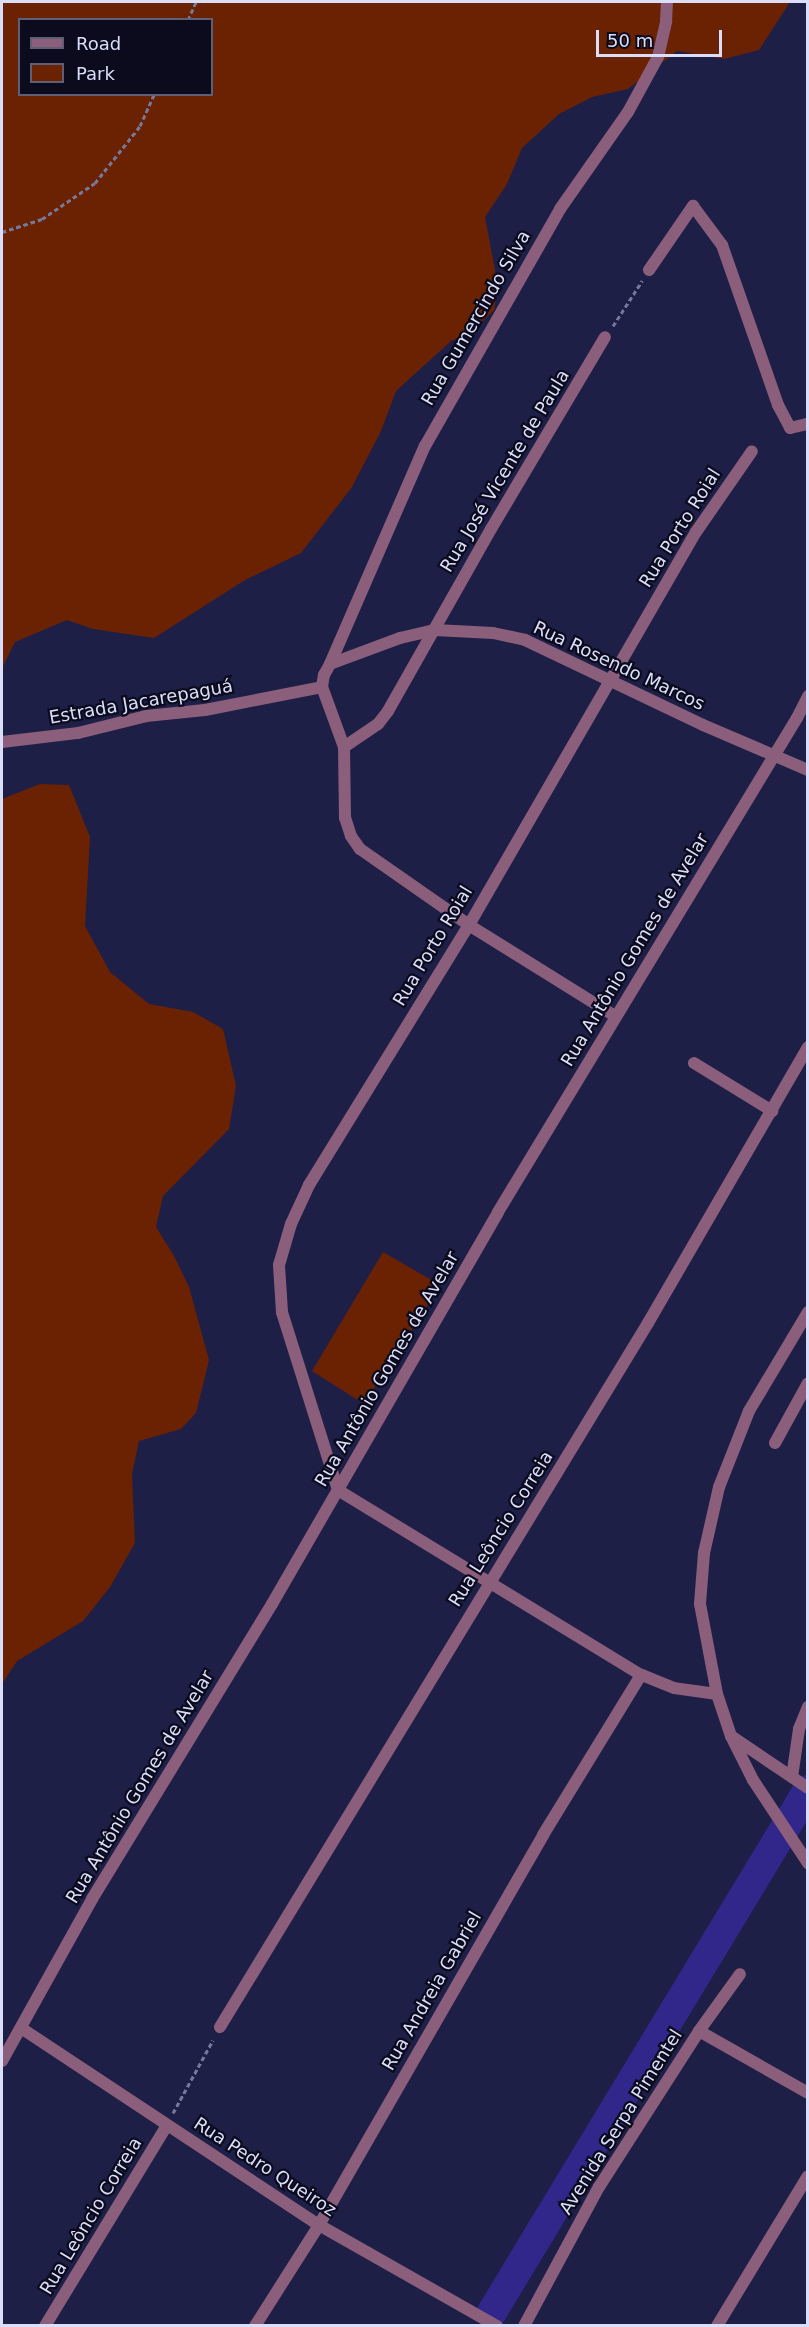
<!DOCTYPE html>
<meta charset="utf-8">
<style>
body{margin:0}
#map{position:relative;width:809px;height:2327px;overflow:hidden;background:#1e1f47;font-family:"DejaVu Sans",sans-serif}
div>[style]{position:absolute}
.green>*{inset:0;background:#6b2203}
.river>*{height:30px;margin:-15px;padding:0 15px;transform-origin:15px;border-radius:15px;background:#312689}
.path>*{height:3px;margin-top:-1.5px;transform-origin:0;background:repeating-linear-gradient(90deg,#77799b 0 4.5px,transparent 0 7.5px)}
.minor>*{height:12px;margin:-6px;padding:0 6px;transform-origin:6px;border-radius:6px;background:#8b5f7c}
.tertiary>*{height:12px;margin:-6px;padding:0 6px;transform-origin:6px;border-radius:6px;background:#8b5f7c}
span{translate:-50% -50%;white-space:nowrap;text-align:center;line-height:1.15;-webkit-text-stroke:4.5px #0b0b1d;paint-order:stroke}
.street-label{font-size:18px;color:#dbdef9}
.frame{position:absolute;inset:0;border:3px solid #dbdef9;pointer-events:none}
.legend{position:absolute;left:18px;top:18px;width:195px;height:78px;box-sizing:border-box;background:#0b0b1d;border:2px solid #5e5f75;margin:0;padding:8px 10px;list-style:none;font-size:18px;color:#dbdef9}
.legend li{display:flex;align-items:center;gap:12px;height:30px}
.legend b{width:30px;border:2px solid #5e5f75}
.scale{position:absolute;left:596px;top:30px;width:126px;height:27px;box-sizing:border-box;border:3px solid #dbdef9;border-top:0;padding-left:8px;font-size:18px;line-height:21px;white-space:nowrap;color:#dbdef9;-webkit-text-stroke:4px #0b0b1d;paint-order:stroke}
</style>
<div id="map">
<div class="green">
<div style="clip-path:polygon(evenodd,2px 2px,790px 2px,759px 50px,724px 59px,677px 51px,628px 89px,592px 97px,559px 114px,522px 148px,507px 184px,485px 217px,498px 286px,494px 310px,472px 332px,451px 341px,396px 391px,381px 431px,352px 487px,301px 553px,245px 580px,154px 638px,93px 629px,67px 620px,15px 642px,2px 668px,2px 2px,20px 20px,212px 20px,212px 94px,20px 94px,20px 20px)"></div>
<div style="clip-path:polygon(40px 784px,69px 785px,90px 837px,85px 926px,110px 972px,149px 1004px,193px 1012px,223px 1029px,236px 1086px,229px 1129px,163px 1196px,156px 1227px,174px 1256px,189px 1287px,209px 1360px,196px 1413px,181px 1429px,139px 1441px,132px 1474px,135px 1543px,110px 1587px,83px 1621px,17px 1661px,2px 1684px,2px 799px)"></div>
<div style="clip-path:polygon(383px 1252px,440px 1285px,364px 1404px,312px 1371px)"></div>
</div>
<div class="river">
<div style="left:492px;top:2312px;width:610px;rotate:-58.81deg"></div>
</div>
<div class="path">
<div style="left:188px;top:20px;width:20px;rotate:-66deg"></div>
<div style="left:2px;top:232px;width:42px;rotate:-18deg"></div>
<div style="left:42px;top:219px;width:64px;rotate:-34.2deg"></div>
<div style="left:95px;top:183px;width:73px;rotate:-51.7deg"></div>
<div style="left:140px;top:126px;width:35px;rotate:-66deg"></div>
<div style="left:613px;top:326px;width:54px;rotate:-57.2deg"></div>
<div style="left:173px;top:2113px;width:83px;rotate:-61.3deg"></div>
</div>
<div class="minor">
<div style="left:649px;top:270px;width:78px;rotate:-55.5deg"></div>
<div style="left:693px;top:206px;width:49px;rotate:53.4deg"></div>
<div style="left:722px;top:245px;width:170px;rotate:70.7deg"></div>
<div style="left:778px;top:405px;width:26px;rotate:62deg"></div>
<div style="left:790px;top:428px;width:18px;rotate:-13deg"></div>
<div style="left:330px;top:664px;width:238px;rotate:-66.5deg"></div>
<div style="left:425px;top:446px;width:273px;rotate:-60.3deg"></div>
<div style="left:560px;top:209px;width:118px;rotate:-55deg"></div>
<div style="left:628px;top:112px;width:63px;rotate:-61.4deg"></div>
<div style="left:658px;top:57px;width:37px;rotate:-77deg"></div>
<div style="left:666px;top:21px;width:19px;rotate:-87deg"></div>
<div style="left:2px;top:742px;width:77px;rotate:-6.8deg"></div>
<div style="left:78px;top:733px;width:70px;rotate:-14deg"></div>
<div style="left:146px;top:716px;width:59px;rotate:-5.8deg"></div>
<div style="left:205px;top:710px;width:119px;rotate:-11.1deg"></div>
<div style="left:344px;top:747px;width:41px;rotate:-34.1deg"></div>
<div style="left:378px;top:724px;width:16px;rotate:-52deg"></div>
<div style="left:388px;top:711px;width:209px;rotate:-60.5deg"></div>
<div style="left:491px;top:529px;width:223px;rotate:-59.3deg"></div>
<div style="left:615px;top:1016px;width:172px;rotate:-148.1deg"></div>
<div style="left:469px;top:925px;width:133px;rotate:-145.1deg"></div>
<div style="left:360px;top:849px;width:16px;rotate:-125deg"></div>
<div style="left:351px;top:836px;width:19px;rotate:-108deg"></div>
<div style="left:345px;top:818px;width:71px;rotate:-90.8deg"></div>
<div style="left:344px;top:747px;width:64px;rotate:-110.1deg"></div>
<div style="left:322px;top:687px;width:12px;rotate:-81deg"></div>
<div style="left:324px;top:675px;width:13px;rotate:-61deg"></div>
<div style="left:330px;top:664px;width:75px;rotate:-20.4deg"></div>
<div style="left:400px;top:638px;width:36px;rotate:-13deg"></div>
<div style="left:435px;top:630px;width:58px;rotate:3deg"></div>
<div style="left:493px;top:633px;width:33px;rotate:12deg"></div>
<div style="left:525px;top:640px;width:197px;rotate:25.5deg"></div>
<div style="left:703px;top:725px;width:114px;rotate:23.2deg"></div>
<div style="left:694px;top:1063px;width:92px;rotate:31.6deg"></div>
<div style="left:775px;top:1443px;width:68px;rotate:-61.2deg"></div>
<div style="left:717px;top:1694px;width:43px;rotate:-172.1deg"></div>
<div style="left:674px;top:1688px;width:35px;rotate:-158deg"></div>
<div style="left:641px;top:1675px;width:355px;rotate:-148.6deg"></div>
<div style="left:338px;top:1490px;width:187px;rotate:-107.5deg"></div>
<div style="left:282px;top:1312px;width:47px;rotate:-93.7deg"></div>
<div style="left:279px;top:1265px;width:43px;rotate:-73.7deg"></div>
<div style="left:291px;top:1224px;width:43px;rotate:-65.2deg"></div>
<div style="left:309px;top:1185px;width:305px;rotate:-58.4deg"></div>
<div style="left:469px;top:925px;width:454px;rotate:-60deg"></div>
<div style="left:696px;top:532px;width:98px;rotate:-55.3deg"></div>
<div style="left:731px;top:1736px;width:93px;rotate:34deg"></div>
<div style="left:792px;top:1777px;width:49px;rotate:-81.7deg"></div>
<div style="left:799px;top:1729px;width:24px;rotate:-68deg"></div>
<div style="left:220px;top:2027px;width:824px;rotate:-58.7deg"></div>
<div style="left:648px;top:1323px;width:319px;rotate:-59.9deg"></div>
<div style="left:21px;top:2028px;width:357px;rotate:33.5deg"></div>
<div style="left:319px;top:2225px;width:205px;rotate:29.6deg"></div>
<div style="left:699px;top:2031px;width:125px;rotate:29.6deg"></div>
<div style="left:2px;top:2061px;width:185px;rotate:-60.9deg"></div>
<div style="left:92px;top:1899px;width:346px;rotate:-58.6deg"></div>
<div style="left:272px;top:1604px;width:452px;rotate:-60deg"></div>
<div style="left:498px;top:1212px;width:577px;rotate:-58.82deg"></div>
<div style="left:797px;top:718px;width:25px;rotate:-63deg"></div>
<div style="left:45px;top:2326px;width:235px;rotate:-58.7deg"></div>
<div style="left:255px;top:2326px;width:120px;rotate:-57.6deg"></div>
<div style="left:319px;top:2225px;width:450px;rotate:-60.1deg"></div>
<div style="left:543px;top:1835px;width:188px;rotate:-58.5deg"></div>
<div style="left:524px;top:2326px;width:158px;rotate:-61.7deg"></div>
<div style="left:599px;top:2187px;width:185px;rotate:-57.3deg"></div>
<div style="left:699px;top:2031px;width:70px;rotate:-54.3deg"></div>
<div style="left:717px;top:2326px;width:175px;rotate:-58.8deg"></div>
</div>
<div class="tertiary">
<div style="left:808px;top:1312px;width:115px;rotate:120.8deg"></div>
<div style="left:749px;top:1411px;width:82px;rotate:111.5deg"></div>
<div style="left:719px;top:1487px;width:68px;rotate:102.8deg"></div>
<div style="left:704px;top:1553px;width:51px;rotate:94.5deg"></div>
<div style="left:700px;top:1604px;width:92px;rotate:79.3deg"></div>
<div style="left:717px;top:1694px;width:44px;rotate:71.6deg"></div>
<div style="left:731px;top:1736px;width:49px;rotate:63.4deg"></div>
<div style="left:753px;top:1780px;width:100px;rotate:56.5deg"></div>
</div>
<div class="street-label">
<span style="left:476px;top:318px;rotate:-60deg">Rua Gumercindo Silva</span>
<span style="left:505px;top:471px;rotate:-59deg">Rua José Vicente de Paula</span>
<span style="left:680px;top:528px;rotate:-58deg">Rua Porto Roial</span>
<span style="left:619px;top:666px;rotate:25deg">Rua Rosendo Marcos</span>
<span style="left:141px;top:702px;rotate:-10deg">Estrada Jacarepaguá</span>
<span style="left:433px;top:946px;rotate:-59deg">Rua Porto Roial</span>
<span style="left:635px;top:950px;rotate:-59deg">Rua Antônio Gomes de Avelar</span>
<span style="left:387px;top:1369px;rotate:-60deg">Rua Antônio Gomes de Avelar</span>
<span style="left:501px;top:1529px;rotate:-58deg">Rua Leôncio Correia</span>
<span style="left:140px;top:1787px;rotate:-59deg">Rua Antônio Gomes de Avelar</span>
<span style="left:432px;top:1991px;rotate:-60deg">Rua Andreia Gabriel</span>
<span style="left:621px;top:2122px;rotate:-58deg">Avenida Serpa Pimentel</span>
<span style="left:265px;top:2167px;rotate:33deg">Rua Pedro Queiroz</span>
<span style="left:91px;top:2216px;rotate:-59deg">Rua Leôncio Correia</span>
</div>
<div class="frame"></div>
<ul class="legend">
<li><b style="height:8px;background:#8b5f7c"></b>Road</li>
<li><b style="height:16px;background:#6b2203"></b>Park</li>
</ul>
<div class="scale">50 m</div>
</div>
